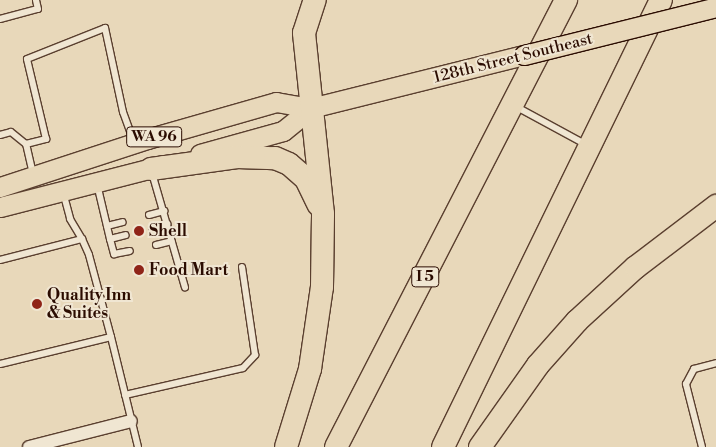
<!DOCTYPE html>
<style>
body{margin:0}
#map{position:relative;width:716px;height:447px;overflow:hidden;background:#e8d8ba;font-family:"Libre Bodoni",serif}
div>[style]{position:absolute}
.roads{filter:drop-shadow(1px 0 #5a3f2f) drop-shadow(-1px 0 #5a3f2f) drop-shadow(0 1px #5a3f2f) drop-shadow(0 -1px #5a3f2f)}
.lane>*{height:6px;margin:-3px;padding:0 3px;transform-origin:3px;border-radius:3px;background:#f0e6d2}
.street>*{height:12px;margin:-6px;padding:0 6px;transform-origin:6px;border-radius:6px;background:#f0e6d2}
.primary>*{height:19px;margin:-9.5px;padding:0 9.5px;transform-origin:9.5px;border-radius:9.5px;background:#e8d8ba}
.highway>*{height:22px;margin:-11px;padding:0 11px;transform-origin:11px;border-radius:11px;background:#e8d8ba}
.bridges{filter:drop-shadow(1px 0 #2b0c01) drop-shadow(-1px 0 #2b0c01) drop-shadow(0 1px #2b0c01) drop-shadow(0 -1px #2b0c01)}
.primary-bridge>*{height:19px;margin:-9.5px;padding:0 9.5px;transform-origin:9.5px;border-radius:9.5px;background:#e8d8ba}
.dots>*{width:14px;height:14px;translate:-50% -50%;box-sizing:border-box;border:2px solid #f0e6d2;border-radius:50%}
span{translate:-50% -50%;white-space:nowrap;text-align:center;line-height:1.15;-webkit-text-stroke:4px #f0e6d2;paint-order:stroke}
.shield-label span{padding:1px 4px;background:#f0e6d2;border:1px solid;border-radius:4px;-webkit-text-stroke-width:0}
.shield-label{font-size:15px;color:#2b0c01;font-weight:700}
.street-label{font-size:16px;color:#2b0c01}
.poi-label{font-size:16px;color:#2b0c01;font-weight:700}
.left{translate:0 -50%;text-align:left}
</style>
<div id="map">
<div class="roads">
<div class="lane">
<div style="left:0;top:19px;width:39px;rotate:-15deg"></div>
<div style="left:38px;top:9px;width:9px;rotate:-103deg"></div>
<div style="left:515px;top:106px;width:80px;rotate:28.5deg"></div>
<div style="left:0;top:135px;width:11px;rotate:-15deg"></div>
<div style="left:11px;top:132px;width:19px;rotate:39deg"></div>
<div style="left:152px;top:173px;width:119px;rotate:73.9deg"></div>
<div style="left:33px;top:174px;width:31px;rotate:-103deg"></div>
<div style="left:26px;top:144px;width:21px;rotate:-14deg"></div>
<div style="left:46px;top:139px;width:82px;rotate:-103.4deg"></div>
<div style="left:27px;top:59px;width:84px;rotate:-21.7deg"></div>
<div style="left:105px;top:28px;width:86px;rotate:77.9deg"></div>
<div style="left:123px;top:112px;width:32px;rotate:70deg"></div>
<div style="left:97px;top:184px;width:57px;rotate:76.7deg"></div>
<div style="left:110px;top:239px;width:16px;rotate:-14deg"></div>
<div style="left:63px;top:192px;width:28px;rotate:75deg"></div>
<div style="left:70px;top:219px;width:23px;rotate:59deg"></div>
<div style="left:149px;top:215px;width:16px;rotate:-15deg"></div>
<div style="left:107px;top:226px;width:16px;rotate:-14deg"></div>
<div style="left:152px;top:228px;width:16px;rotate:-15deg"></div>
<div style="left:110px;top:239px;width:16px;rotate:75deg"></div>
<div style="left:114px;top:254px;width:16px;rotate:-11deg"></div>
<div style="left:156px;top:245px;width:16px;rotate:-14deg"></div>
<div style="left:0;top:260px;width:85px;rotate:-14.4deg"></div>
<div style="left:82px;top:239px;width:17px;rotate:66deg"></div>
<div style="left:89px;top:255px;width:85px;rotate:75deg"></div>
<div style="left:111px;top:337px;width:114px;rotate:166.3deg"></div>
<div style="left:111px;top:337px;width:113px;rotate:76.2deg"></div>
<div style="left:125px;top:395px;width:121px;rotate:-12.9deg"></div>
<div style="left:243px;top:368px;width:18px;rotate:-47deg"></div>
<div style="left:255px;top:355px;width:89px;rotate:-98.4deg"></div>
<div style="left:702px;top:447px;width:65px;rotate:-104.3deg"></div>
<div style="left:686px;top:384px;width:17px;rotate:-62deg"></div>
<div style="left:694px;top:369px;width:23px;rotate:-15deg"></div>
</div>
<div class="street">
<div style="left:29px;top:447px;width:105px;rotate:-14.3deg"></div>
</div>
<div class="primary">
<div style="left:200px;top:154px;width:86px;rotate:-15.5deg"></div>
<div style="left:283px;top:131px;width:36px;rotate:-39deg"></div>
<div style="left:0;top:187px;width:155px;rotate:-18.1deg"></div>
<div style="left:147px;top:139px;width:134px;rotate:-16deg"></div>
<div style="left:276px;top:102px;width:36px;rotate:10deg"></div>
<div style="left:311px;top:108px;width:219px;rotate:-14deg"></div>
<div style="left:0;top:207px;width:169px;rotate:-14.4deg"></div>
</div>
<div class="highway">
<div style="left:151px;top:169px;width:87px;rotate:-7.9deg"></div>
<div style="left:237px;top:157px;width:38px;rotate:2deg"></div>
<div style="left:275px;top:158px;width:15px;rotate:23deg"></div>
<div style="left:289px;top:164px;width:23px;rotate:41deg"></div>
<div style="left:306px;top:179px;width:28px;rotate:64deg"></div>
<div style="left:286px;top:447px;width:82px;rotate:-72.9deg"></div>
<div style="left:310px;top:369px;width:83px;rotate:-81.7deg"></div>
<div style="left:322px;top:287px;width:73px;rotate:-89.2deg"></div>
<div style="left:323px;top:214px;width:182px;rotate:-96deg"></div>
<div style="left:304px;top:33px;width:35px;rotate:-72deg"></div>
<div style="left:336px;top:447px;width:503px;rotate:-62.77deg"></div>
<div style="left:443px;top:447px;width:497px;rotate:-64deg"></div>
<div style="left:480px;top:447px;width:100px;rotate:-54.7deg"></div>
<div style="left:538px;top:365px;width:59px;rotate:-48.4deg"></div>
<div style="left:577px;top:321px;width:80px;rotate:-42.5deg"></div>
<div style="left:636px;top:267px;width:101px;rotate:-37.3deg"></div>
</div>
</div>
<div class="bridges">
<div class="primary-bridge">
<div style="left:524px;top:55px;width:198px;rotate:-14deg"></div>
</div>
</div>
<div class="dots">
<div style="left:139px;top:231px;background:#8f2418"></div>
<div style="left:139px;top:270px;background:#8f2418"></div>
<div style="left:37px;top:304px;background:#8f2418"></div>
</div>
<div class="shield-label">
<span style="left:154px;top:137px">WA 96</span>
<span style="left:425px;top:277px">I 5</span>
</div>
<div class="street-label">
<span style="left:513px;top:58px;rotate:-14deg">128th Street Southeast</span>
</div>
<div class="poi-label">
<span class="left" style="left:149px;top:231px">Shell</span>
<span class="left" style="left:149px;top:270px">Food Mart</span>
<span class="left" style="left:47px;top:304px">Quality Inn<br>&amp; Suites</span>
</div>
</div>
